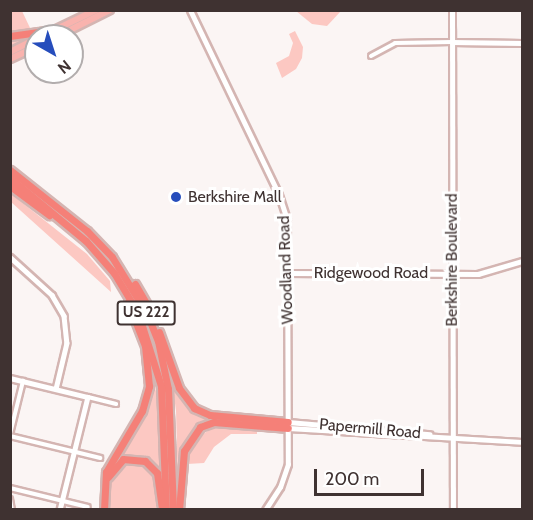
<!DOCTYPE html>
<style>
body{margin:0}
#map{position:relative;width:533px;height:520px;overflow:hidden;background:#fbf5f4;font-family:Cabin,sans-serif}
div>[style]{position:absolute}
.green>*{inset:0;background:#fcc8c2}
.roads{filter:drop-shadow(2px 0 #d4b5b2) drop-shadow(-2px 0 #d4b5b2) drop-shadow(0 2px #d4b5b2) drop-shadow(0 -2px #d4b5b2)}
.minor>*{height:4px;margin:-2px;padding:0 2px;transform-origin:2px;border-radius:2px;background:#fff}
.tertiary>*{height:4.5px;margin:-2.25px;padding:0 2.25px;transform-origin:2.25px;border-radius:2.25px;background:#fff}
.secondary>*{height:5px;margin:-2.5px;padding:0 2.5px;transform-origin:2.5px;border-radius:2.5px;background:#fff}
.primary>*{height:6px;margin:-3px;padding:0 3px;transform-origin:3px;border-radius:3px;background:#f9b3ae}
.motorway>*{height:7px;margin:-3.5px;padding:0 3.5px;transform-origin:3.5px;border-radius:3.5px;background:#f58078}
.dots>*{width:16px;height:16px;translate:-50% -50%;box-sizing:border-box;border:3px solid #fff;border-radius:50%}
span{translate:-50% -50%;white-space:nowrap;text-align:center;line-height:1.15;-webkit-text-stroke:6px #fff;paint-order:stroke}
.shield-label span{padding:2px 4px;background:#fff;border:2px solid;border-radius:4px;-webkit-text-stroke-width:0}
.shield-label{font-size:15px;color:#3f3231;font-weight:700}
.poi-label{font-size:16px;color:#3f3231}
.left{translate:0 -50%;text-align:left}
.street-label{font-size:16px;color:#3f3231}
.frame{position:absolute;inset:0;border:12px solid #3f3231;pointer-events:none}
.north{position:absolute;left:24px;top:24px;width:60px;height:60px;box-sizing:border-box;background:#fff;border:2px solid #b2adad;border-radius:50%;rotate:141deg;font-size:16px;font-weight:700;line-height:24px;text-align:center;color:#3f3231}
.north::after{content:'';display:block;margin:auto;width:21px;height:27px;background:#264dbc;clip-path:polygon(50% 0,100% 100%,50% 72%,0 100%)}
.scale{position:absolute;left:314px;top:469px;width:110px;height:27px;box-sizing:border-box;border:3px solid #3f3231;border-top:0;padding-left:8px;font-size:18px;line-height:21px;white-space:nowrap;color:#3f3231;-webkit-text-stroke:4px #fff;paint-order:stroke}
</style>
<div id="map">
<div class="green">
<div style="clip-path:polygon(10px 11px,22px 11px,31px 30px,29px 38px,11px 47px)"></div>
<div style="clip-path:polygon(296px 11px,341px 11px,327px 26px,312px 24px)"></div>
<div style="clip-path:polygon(295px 31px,303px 47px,302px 58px,296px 69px,282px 78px,276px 63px,289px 56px,293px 43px,289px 34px)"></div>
<div style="clip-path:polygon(10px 193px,87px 254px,110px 281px,111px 292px,11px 202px)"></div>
<div style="clip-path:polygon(170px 365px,187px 405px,212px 419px,197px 426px,183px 444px,178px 490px,176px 411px)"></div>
<div style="clip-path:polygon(154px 382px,158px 401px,160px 475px,148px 459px,136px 455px,122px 458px,119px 452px)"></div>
<div style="clip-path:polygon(227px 427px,257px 430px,257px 434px,231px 434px,214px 447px,204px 463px,187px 464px,189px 452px,198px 437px,211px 429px)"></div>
<div style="clip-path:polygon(125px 462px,142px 463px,151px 470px,156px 483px,156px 509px,110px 510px,111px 476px)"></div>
</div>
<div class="roads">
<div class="minor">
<div style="left:371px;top:56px;width:27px;rotate:-28deg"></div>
<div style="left:395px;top:43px;width:57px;rotate:-1deg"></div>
<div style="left:88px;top:397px;width:29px;rotate:14deg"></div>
<div style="left:10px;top:434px;width:55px;rotate:-76.2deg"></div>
<div style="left:10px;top:436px;width:93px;rotate:13.7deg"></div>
<div style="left:10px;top:488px;width:80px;rotate:13.7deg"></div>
<div style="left:10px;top:499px;width:11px;rotate:80deg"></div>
</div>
<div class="tertiary">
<div style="left:452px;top:42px;width:70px;rotate:0.8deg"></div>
<div style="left:10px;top:257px;width:57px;rotate:42.1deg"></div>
<div style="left:52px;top:295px;width:24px;rotate:60deg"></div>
<div style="left:64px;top:316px;width:27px;rotate:84deg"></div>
<div style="left:67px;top:343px;width:47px;rotate:103.4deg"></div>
<div style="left:288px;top:273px;width:190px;rotate:0.3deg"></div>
<div style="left:478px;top:274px;width:46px;rotate:-16.5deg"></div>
<div style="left:10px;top:378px;width:80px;rotate:13.7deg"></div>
<div style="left:88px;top:397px;width:116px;rotate:103.9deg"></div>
</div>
<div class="secondary">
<div style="left:190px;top:10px;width:205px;rotate:64.3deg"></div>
<div style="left:279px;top:195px;width:26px;rotate:72deg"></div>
<div style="left:287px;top:220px;width:244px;rotate:89.8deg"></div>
<div style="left:288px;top:464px;width:24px;rotate:109deg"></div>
<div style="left:280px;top:487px;width:27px;rotate:123deg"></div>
<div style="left:452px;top:10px;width:500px;rotate:89.89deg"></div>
<div style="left:288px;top:422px;width:142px;rotate:4.9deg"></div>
<div style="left:288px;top:428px;width:234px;rotate:3.4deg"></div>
</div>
<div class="primary">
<div style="left:42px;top:36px;width:60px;rotate:-25.7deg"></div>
<div style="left:58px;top:36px;width:58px;rotate:-26.6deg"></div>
<div style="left:10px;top:52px;width:29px;rotate:-27deg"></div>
<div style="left:10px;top:59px;width:29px;rotate:-25deg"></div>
</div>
<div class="motorway">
<div style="left:10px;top:36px;width:43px;rotate:-7.9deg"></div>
<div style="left:10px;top:170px;width:98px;rotate:38.4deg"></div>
<div style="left:87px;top:231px;width:36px;rotate:46deg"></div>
<div style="left:112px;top:257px;width:67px;rotate:58.4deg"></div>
<div style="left:147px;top:314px;width:29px;rotate:68deg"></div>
<div style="left:158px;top:341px;width:49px;rotate:78.2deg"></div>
<div style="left:168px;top:389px;width:121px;rotate:87.6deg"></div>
<div style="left:10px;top:178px;width:99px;rotate:39.7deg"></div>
<div style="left:86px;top:241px;width:43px;rotate:48.8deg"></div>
<div style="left:114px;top:273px;width:47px;rotate:59deg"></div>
<div style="left:138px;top:313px;width:77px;rotate:72.5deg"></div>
<div style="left:161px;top:386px;width:124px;rotate:87.7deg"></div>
<div style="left:10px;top:186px;width:49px;rotate:36.6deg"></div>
<div style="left:135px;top:284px;width:28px;rotate:60deg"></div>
<div style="left:159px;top:332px;width:59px;rotate:70.3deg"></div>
<div style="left:179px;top:388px;width:25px;rotate:53deg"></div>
<div style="left:194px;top:408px;width:17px;rotate:24deg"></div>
<div style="left:210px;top:415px;width:78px;rotate:5.1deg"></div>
<div style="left:108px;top:477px;width:23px;rotate:-50deg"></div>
<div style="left:123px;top:459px;width:22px;rotate:5deg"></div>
<div style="left:145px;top:461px;width:17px;rotate:45deg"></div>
<div style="left:157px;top:473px;width:36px;rotate:82deg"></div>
<div style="left:104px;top:510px;width:38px;rotate:-87deg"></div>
<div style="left:106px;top:472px;width:71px;rotate:-59.5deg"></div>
<div style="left:142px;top:411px;width:26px;rotate:-74deg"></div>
<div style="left:149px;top:386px;width:40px;rotate:-95.7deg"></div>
<div style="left:145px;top:346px;width:47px;rotate:-111.1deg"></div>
<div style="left:179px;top:510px;width:59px;rotate:-85.2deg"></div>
<div style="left:184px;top:451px;width:29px;rotate:-56deg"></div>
<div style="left:200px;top:427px;width:15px;rotate:-20deg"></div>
<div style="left:214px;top:422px;width:74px;rotate:4.6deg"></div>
</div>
</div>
<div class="dots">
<div style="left:176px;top:197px;background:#264dbc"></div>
</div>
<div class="shield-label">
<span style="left:146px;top:313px">US 222</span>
</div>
<div class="poi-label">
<span class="left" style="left:188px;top:197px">Berkshire Mall</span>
</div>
<div class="street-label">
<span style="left:452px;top:260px;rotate:-90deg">Berkshire Boulevard</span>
<span style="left:286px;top:270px;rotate:-92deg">Woodland Road</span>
<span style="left:371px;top:273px">Ridgewood Road</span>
<span style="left:370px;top:429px;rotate:5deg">Papermill Road</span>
</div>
<div class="frame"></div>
<div class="north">N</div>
<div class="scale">200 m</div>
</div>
